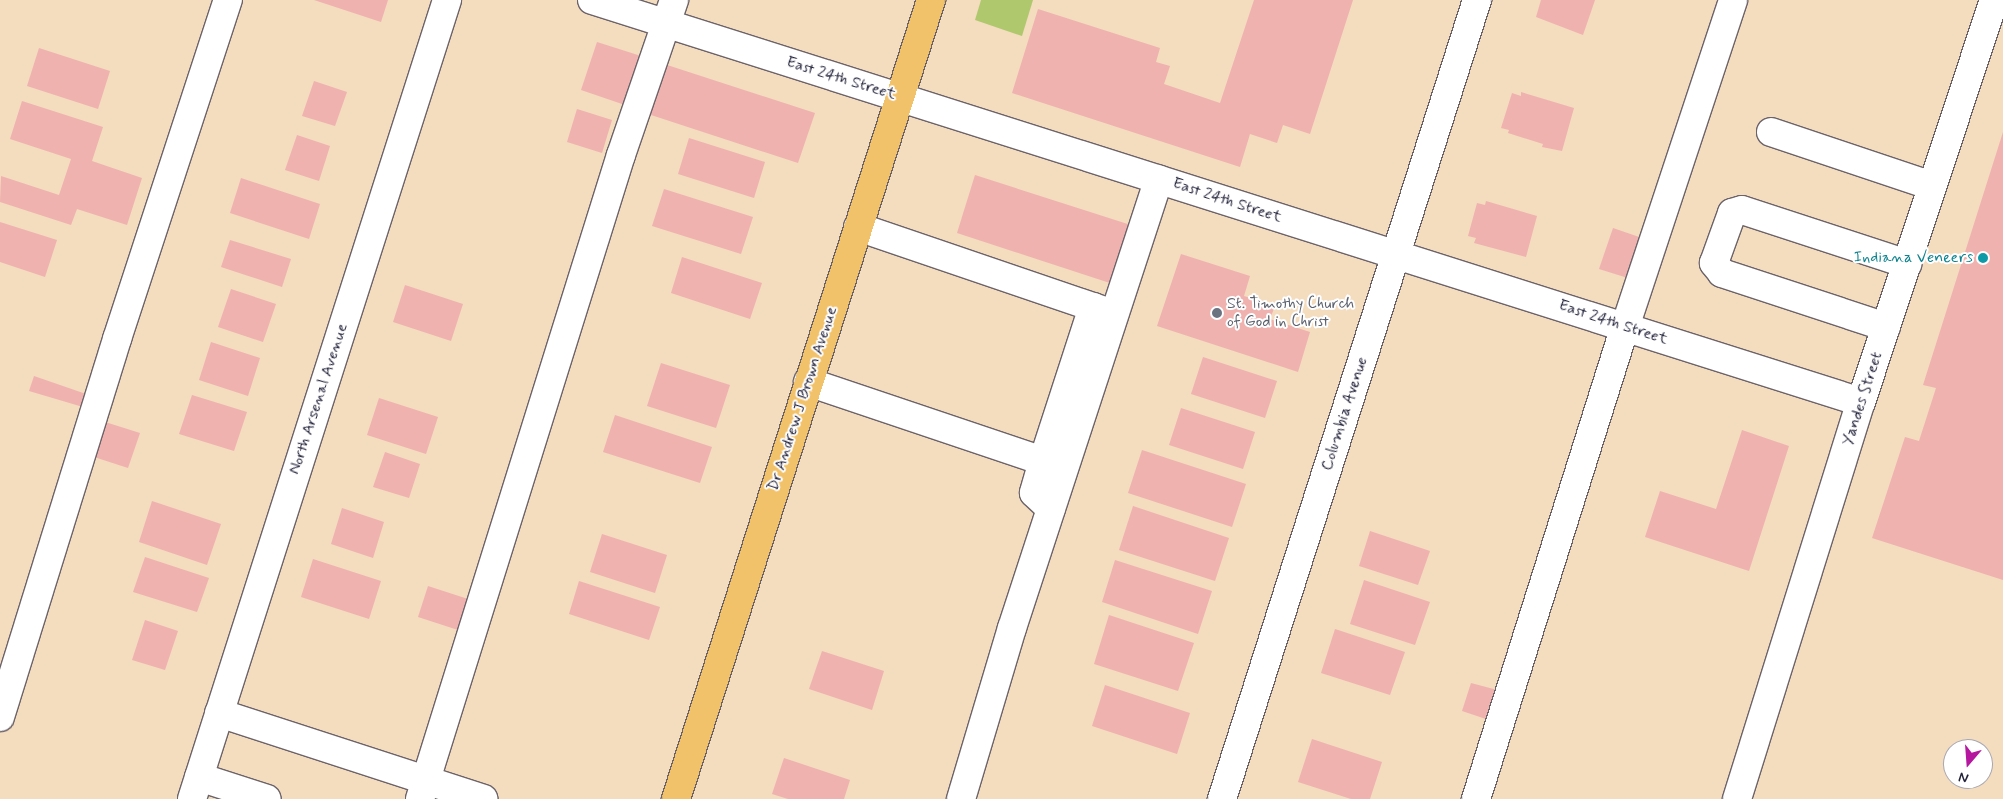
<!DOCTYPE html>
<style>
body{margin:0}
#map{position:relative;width:2003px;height:799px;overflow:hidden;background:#f4dcbf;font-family:Mynerve,sans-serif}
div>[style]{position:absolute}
.green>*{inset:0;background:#b0c86d}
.building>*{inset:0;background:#efb2af}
.roads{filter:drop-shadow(1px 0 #6c6369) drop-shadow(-1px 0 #6c6369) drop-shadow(0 1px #6c6369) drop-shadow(0 -1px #6c6369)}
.minor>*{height:28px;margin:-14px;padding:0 14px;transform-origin:14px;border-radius:14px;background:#fff}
.major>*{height:28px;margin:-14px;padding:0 14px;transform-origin:14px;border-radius:14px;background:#f2c26a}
.dots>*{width:14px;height:14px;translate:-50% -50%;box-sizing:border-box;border:2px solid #fff;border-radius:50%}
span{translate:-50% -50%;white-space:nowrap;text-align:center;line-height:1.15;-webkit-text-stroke:4px #fff;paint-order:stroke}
.street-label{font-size:16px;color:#22223b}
.culture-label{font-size:16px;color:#0d838f}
.right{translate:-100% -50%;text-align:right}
.worship-label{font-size:16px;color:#5b616d}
.left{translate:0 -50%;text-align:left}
.north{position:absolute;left:1943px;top:739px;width:50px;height:50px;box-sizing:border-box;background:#fff;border:1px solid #a7a7b1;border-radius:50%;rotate:198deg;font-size:14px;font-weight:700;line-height:20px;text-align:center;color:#22223b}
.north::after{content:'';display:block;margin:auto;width:18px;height:22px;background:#b5179e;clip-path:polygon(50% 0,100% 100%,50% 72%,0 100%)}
</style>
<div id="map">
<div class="green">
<div style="clip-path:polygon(981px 0,1033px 0,1022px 36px,975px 20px)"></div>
</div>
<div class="building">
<div style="clip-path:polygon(314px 0,388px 0,381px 22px)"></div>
<div style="clip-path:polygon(1254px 0,1353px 0,1310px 134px,1283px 125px,1277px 143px,1250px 134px,1240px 167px,1012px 93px,1038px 9px,1160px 48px,1156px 62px,1170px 66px,1164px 84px,1220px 103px)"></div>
<div style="clip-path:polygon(1541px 0,1595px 0,1583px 35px,1536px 17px)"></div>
<div style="clip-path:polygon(597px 42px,641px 56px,625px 105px,581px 90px)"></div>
<div style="clip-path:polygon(39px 48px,110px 71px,98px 109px,27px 86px)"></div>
<div style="clip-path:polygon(661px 63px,815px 113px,798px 163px,645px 113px)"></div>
<div style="clip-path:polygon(314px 81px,347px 92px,335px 126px,302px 116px)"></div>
<div style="clip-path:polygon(1521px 92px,1574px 108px,1562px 151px,1542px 147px,1543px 144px,1508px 133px,1509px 130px,1501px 128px,1512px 93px,1521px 96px)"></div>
<div style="clip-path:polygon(22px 101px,103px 127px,92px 161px,142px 178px,127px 225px,77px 209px,71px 225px,0 202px,1px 176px,59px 195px,71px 159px,10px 139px)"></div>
<div style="clip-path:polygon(577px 109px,612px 120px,602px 153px,567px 142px)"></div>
<div style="clip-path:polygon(2003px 132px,2003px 580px,1872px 538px,1905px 437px,1919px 441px,1936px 388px,1923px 385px)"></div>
<div style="clip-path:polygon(297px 135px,330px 146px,319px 181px,285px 170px)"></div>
<div style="clip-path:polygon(689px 138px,765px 162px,754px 198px,678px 174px)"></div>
<div style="clip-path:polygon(975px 175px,1137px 227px,1119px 286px,957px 233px)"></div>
<div style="clip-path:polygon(241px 178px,320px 204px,309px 239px,230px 213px)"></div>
<div style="clip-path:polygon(664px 189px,753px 217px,741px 254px,652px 226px)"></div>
<div style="clip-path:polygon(1486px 201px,1537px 216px,1526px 257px,1474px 243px,1476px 238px,1468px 236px,1477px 203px,1485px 205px)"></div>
<div style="clip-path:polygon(0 222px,57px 240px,45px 277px,0 262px)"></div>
<div style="clip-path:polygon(1613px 228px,1645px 239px,1631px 279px,1599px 269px)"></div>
<div style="clip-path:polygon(230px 240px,291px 259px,282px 287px,221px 267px)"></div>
<div style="clip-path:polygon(1181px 254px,1250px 276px,1244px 296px,1275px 306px,1270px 319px,1310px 332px,1298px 372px,1157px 326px)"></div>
<div style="clip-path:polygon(682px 257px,762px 283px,750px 319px,671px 293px)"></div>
<div style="clip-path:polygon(405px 285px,463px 304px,451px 341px,393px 322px)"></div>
<div style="clip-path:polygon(231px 289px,276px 304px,263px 342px,218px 327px)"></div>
<div style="clip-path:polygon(211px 342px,260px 358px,248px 396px,199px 380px)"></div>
<div style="clip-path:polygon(1203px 357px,1277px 381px,1265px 418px,1191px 394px)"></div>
<div style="clip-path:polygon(661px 363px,730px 385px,716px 428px,647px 406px)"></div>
<div style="clip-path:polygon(34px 376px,86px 394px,83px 407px,29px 391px)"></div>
<div style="clip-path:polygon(192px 395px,247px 412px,234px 451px,179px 434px)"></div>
<div style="clip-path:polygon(379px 398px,438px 417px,426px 454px,367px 435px)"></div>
<div style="clip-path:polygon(1181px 408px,1255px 432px,1243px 469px,1169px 445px)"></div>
<div style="clip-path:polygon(615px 415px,712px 447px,700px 483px,603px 452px)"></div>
<div style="clip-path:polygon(102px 421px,140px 433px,128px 468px,91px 456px)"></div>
<div style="clip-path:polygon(1742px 430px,1789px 446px,1749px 571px,1645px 537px,1660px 491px,1716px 509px)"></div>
<div style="clip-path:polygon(1142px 450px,1246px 484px,1232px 527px,1128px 493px)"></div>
<div style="clip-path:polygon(385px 452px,420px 464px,409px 498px,373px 487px)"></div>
<div style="clip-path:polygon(152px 501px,221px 524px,207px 565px,139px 542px)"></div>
<div style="clip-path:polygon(1133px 506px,1229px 538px,1215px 581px,1119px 550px)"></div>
<div style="clip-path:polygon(342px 508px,384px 522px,373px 558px,331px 544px)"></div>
<div style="clip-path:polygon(1370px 531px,1430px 551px,1418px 585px,1359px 566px)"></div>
<div style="clip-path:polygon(602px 534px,667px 555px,655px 593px,590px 572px)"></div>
<div style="clip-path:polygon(145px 557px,209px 578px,197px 612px,133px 592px)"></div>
<div style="clip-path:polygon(313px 559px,381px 581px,369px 619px,301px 597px)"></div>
<div style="clip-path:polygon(1115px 560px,1212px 591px,1198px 634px,1102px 602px)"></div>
<div style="clip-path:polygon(1364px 580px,1430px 602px,1415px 645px,1350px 624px)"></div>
<div style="clip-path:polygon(579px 581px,660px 607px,649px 640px,569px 614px)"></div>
<div style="clip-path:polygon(428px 586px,468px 599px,458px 630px,418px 617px)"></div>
<div style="clip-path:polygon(1109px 615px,1194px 643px,1178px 691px,1094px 664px)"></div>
<div style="clip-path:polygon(145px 620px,178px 631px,165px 670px,132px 660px)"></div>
<div style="clip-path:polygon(1335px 629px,1405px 652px,1390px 695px,1321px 673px)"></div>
<div style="clip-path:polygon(822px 651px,884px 671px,872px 710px,809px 689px)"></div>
<div style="clip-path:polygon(1471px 683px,1501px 691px,1492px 721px,1462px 711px)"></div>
<div style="clip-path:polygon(1105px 685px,1190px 713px,1177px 754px,1092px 726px)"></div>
<div style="clip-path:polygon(1312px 739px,1382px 762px,1370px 799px,1351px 799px,1298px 782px)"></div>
<div style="clip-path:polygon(784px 758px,850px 780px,844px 799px,788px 799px,772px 794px)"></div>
</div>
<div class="roads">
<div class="minor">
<div style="left:592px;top:0;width:1331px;rotate:17.58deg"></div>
<div style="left:1771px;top:132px;width:170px;rotate:18.5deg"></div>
<div style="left:858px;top:227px;width:266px;rotate:18.8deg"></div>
<div style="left:1886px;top:327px;width:173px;rotate:-161.8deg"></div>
<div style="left:1722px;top:273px;width:13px;rotate:-129deg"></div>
<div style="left:1714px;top:263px;width:53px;rotate:-70.2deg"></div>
<div style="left:1732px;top:213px;width:10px;rotate:-17deg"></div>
<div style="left:1742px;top:210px;width:174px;rotate:18.1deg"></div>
<div style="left:808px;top:382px;width:248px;rotate:18.6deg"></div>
<div style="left:1043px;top:461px;width:162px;rotate:-72deg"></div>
<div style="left:1043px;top:461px;width:33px;rotate:106deg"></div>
<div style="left:1034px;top:493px;width:23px;rotate:43deg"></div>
<div style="left:219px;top:713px;width:278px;rotate:18deg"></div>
<div style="left:0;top:717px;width:396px;rotate:-72.8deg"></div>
<div style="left:117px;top:339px;width:357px;rotate:-71.9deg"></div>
<div style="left:199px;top:777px;width:71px;rotate:17.9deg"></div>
<div style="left:192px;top:799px;width:839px;rotate:-72.3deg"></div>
<div style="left:420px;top:799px;width:675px;rotate:-72.67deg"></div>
<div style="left:621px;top:155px;width:164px;rotate:-71.1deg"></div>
<div style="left:961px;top:799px;width:178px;rotate:-73.4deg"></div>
<div style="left:1012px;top:628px;width:472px;rotate:-71.9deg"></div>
<div style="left:1222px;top:799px;width:839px;rotate:-72.3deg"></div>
<div style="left:1476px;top:799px;width:495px;rotate:-72.5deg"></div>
<div style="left:1625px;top:327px;width:344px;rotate:-71.7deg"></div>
<div style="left:1737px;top:799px;width:416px;rotate:-72.7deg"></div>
<div style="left:1861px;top:402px;width:423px;rotate:-71.7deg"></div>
</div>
<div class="major">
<div style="left:676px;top:799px;width:839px;rotate:-72.3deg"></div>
</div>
</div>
<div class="dots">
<div style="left:1983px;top:258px;background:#0f9aa8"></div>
<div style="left:1217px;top:313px;background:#6b7280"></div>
</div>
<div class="street-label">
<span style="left:841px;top:79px;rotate:17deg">East 24th Street</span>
<span style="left:1227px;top:201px;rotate:18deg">East 24th Street</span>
<span style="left:1613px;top:323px;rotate:18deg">East 24th Street</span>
<span style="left:319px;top:399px;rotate:-72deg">North Arsenal Avenue</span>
<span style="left:803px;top:399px;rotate:-72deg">Dr Andrew J Brown Avenue</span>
<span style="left:1863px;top:399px;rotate:-72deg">Yandes Street</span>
<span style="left:1345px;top:414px;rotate:-72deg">Columbia Avenue</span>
</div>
<div class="culture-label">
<span class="right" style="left:1973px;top:258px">Indiana Veneers</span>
</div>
<div class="worship-label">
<span class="left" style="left:1227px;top:313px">St. Timothy Church<br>of God in Christ</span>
</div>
<div class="north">N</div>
</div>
